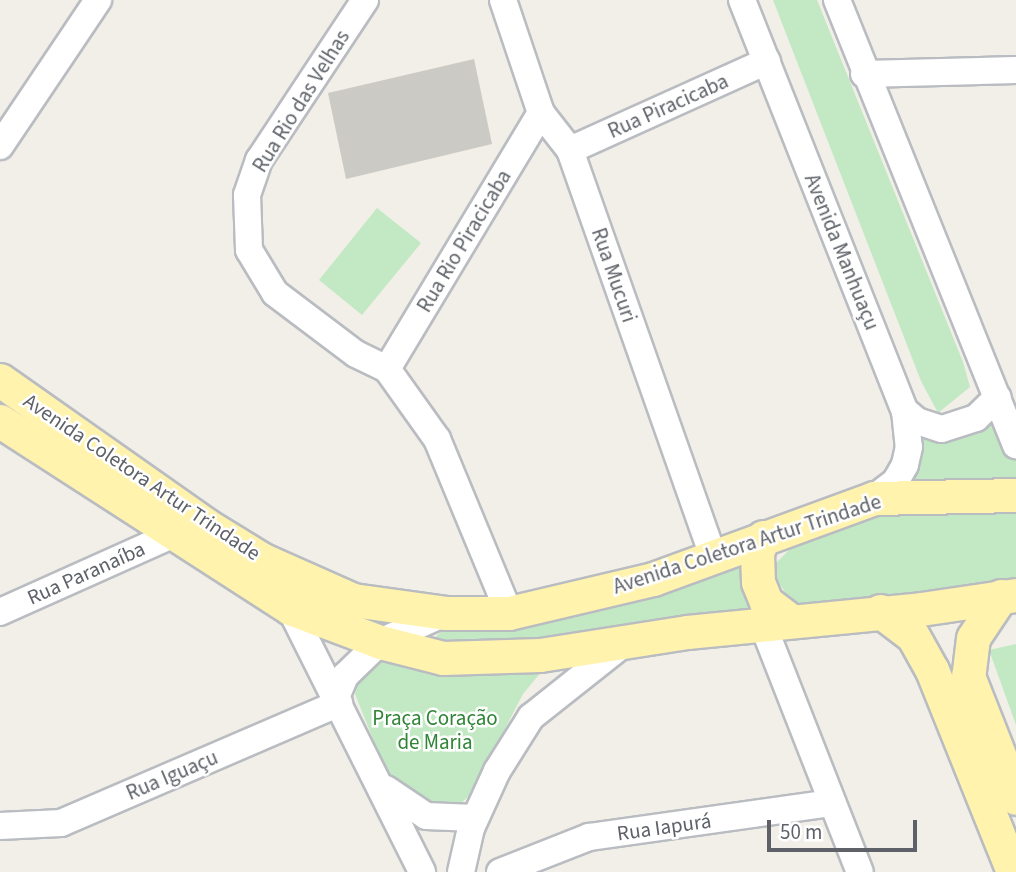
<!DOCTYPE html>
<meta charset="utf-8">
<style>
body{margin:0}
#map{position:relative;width:1016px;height:872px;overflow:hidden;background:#f1efe7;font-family:"Source Sans 3",sans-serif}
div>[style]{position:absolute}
.green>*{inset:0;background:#c2e9c3}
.building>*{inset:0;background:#cccac4}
.roads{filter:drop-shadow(2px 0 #b9bcc1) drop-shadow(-2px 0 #b9bcc1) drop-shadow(0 2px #b9bcc1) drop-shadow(0 -2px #b9bcc1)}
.minor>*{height:26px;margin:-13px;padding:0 13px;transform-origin:13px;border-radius:13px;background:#fff}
.major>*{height:33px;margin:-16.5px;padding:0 16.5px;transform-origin:16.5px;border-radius:16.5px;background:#fff3ae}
span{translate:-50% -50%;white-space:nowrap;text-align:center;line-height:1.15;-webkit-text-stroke:5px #fff;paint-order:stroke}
.street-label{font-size:21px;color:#5e6268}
.park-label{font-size:21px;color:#308436}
.scale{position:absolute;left:767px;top:820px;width:150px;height:32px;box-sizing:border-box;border:4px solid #5e6268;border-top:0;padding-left:9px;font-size:21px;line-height:24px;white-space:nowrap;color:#5e6268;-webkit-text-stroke:5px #fff;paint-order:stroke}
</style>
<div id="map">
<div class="green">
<div style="clip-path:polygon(773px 0,817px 0,963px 362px,970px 387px,938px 413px,921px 381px)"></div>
<div style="clip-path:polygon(377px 208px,421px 243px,362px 315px,319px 280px)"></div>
<div style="clip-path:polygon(991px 415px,1016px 453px,1016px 485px,900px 492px,922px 432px)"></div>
<div style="clip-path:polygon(1016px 506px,1016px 581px,796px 609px,770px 569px,806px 533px,866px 512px)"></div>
<div style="clip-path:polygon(745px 556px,763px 614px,573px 637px,427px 645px,445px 628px)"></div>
<div style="clip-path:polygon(1016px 644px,1016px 725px,989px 650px)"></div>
<div style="clip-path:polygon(387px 658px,546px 666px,523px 694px,471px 794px,459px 805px,436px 809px,394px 784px,387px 774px,355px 694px,359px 678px)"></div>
</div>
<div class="building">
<div style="clip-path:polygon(474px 59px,492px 144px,346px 179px,328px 93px)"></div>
</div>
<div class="roads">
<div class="minor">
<div style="left:365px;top:0;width:192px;rotate:123.5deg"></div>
<div style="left:259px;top:160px;width:37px;rotate:109deg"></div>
<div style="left:247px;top:195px;width:55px;rotate:87.9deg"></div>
<div style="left:249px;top:250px;width:50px;rotate:58.8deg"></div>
<div style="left:275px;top:293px;width:101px;rotate:37deg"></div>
<div style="left:356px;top:354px;width:34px;rotate:26deg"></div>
<div style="left:387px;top:369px;width:86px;rotate:54.5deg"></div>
<div style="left:437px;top:439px;width:188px;rotate:67.5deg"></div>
<div style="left:503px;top:0;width:119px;rotate:71.4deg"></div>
<div style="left:541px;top:113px;width:47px;rotate:51.9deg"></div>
<div style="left:570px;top:150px;width:431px;rotate:70.6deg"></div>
<div style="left:742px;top:0;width:442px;rotate:68.4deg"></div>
<div style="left:905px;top:411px;width:36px;rotate:84deg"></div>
<div style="left:909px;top:447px;width:18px;rotate:103deg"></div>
<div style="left:905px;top:465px;width:20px;rotate:120deg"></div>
<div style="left:895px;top:482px;width:26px;rotate:143deg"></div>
<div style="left:837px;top:0;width:480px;rotate:68.1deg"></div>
<div style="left:864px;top:74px;width:152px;rotate:-1.5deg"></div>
<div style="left:0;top:146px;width:176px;rotate:-56.1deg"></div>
<div style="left:570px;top:150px;width:216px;rotate:-24.3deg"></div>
<div style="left:387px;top:369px;width:299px;rotate:-59deg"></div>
<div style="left:905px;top:411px;width:16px;rotate:40deg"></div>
<div style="left:917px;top:421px;width:26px;rotate:18deg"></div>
<div style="left:942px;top:429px;width:36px;rotate:-18deg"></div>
<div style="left:976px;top:418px;width:30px;rotate:-44deg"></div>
<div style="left:290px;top:608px;width:295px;rotate:63.4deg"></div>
<div style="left:0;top:612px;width:188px;rotate:-24.1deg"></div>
<div style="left:763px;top:625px;width:265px;rotate:68.6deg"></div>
<div style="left:337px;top:695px;width:21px;rotate:-67deg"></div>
<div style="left:345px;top:676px;width:49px;rotate:-44.2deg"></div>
<div style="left:380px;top:642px;width:71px;rotate:-24deg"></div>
<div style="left:386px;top:789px;width:48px;rotate:34deg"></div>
<div style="left:426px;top:816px;width:49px;rotate:2.3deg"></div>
<div style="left:0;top:826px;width:61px;rotate:-2.8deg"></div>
<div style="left:61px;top:823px;width:303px;rotate:-23.3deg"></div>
<div style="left:461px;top:872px;width:45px;rotate:-77.2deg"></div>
<div style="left:471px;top:828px;width:63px;rotate:-65.5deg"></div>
<div style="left:497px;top:771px;width:64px;rotate:-57.8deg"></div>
<div style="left:531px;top:717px;width:117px;rotate:-38.4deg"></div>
<div style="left:500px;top:872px;width:96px;rotate:-21.5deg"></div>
<div style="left:589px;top:837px;width:245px;rotate:-8deg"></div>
</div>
<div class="major">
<div style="left:0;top:380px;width:252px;rotate:35.1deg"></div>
<div style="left:206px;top:525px;width:65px;rotate:31.7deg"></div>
<div style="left:261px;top:559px;width:101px;rotate:24deg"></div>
<div style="left:353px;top:600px;width:93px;rotate:8deg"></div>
<div style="left:445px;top:613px;width:64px"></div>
<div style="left:509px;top:613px;width:148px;rotate:-13.3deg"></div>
<div style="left:653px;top:579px;width:235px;rotate:-20.1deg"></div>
<div style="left:874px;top:498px;width:142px;rotate:-1.2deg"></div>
<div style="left:0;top:421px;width:345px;rotate:32.8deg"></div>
<div style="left:290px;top:608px;width:96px;rotate:20.7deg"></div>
<div style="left:380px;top:642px;width:65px;rotate:14.3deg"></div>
<div style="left:443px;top:658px;width:97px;rotate:-1.8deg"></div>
<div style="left:540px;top:655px;width:149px;rotate:-8.9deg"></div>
<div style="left:687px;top:632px;width:235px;rotate:-5.6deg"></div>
<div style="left:921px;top:609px;width:96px;rotate:-8.4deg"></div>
<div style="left:763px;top:537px;width:17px;rotate:111deg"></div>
<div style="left:757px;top:553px;width:29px;rotate:88deg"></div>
<div style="left:758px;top:582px;width:22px;rotate:68deg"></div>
<div style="left:766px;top:602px;width:31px;rotate:37deg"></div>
<div style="left:1001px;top:596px;width:50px;rotate:123.7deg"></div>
<div style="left:973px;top:638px;width:38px;rotate:97deg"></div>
<div style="left:968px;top:676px;width:131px;rotate:68.5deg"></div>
<div style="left:880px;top:611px;width:41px;rotate:37.1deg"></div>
<div style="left:913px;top:636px;width:39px;rotate:61deg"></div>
<div style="left:932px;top:670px;width:218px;rotate:68.1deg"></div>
</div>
</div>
<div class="street-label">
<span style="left:301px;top:101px;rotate:-58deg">Rua Rio das Velhas</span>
<span style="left:668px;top:106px;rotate:-24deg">Rua Piracicaba</span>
<span style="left:464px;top:241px;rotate:-59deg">Rua Rio Piracicaba</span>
<span style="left:842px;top:252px;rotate:68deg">Avenida Manhuaçu</span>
<span style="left:614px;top:275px;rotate:71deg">Rua Mucuri</span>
<span style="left:142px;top:477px;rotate:34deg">Avenida Coletora Artur Trindade</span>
<span style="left:747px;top:544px;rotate:-18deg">Avenida Coletora Artur Trindade</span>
<span style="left:86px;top:573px;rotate:-24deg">Rua Paranaíba</span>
<span style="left:172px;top:775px;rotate:-23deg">Rua Iguaçu</span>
<span style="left:664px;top:827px;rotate:-8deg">Rua Iapurá</span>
</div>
<div class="park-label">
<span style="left:435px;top:730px">Praça Coração<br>de Maria</span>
</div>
<div class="scale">50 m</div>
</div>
